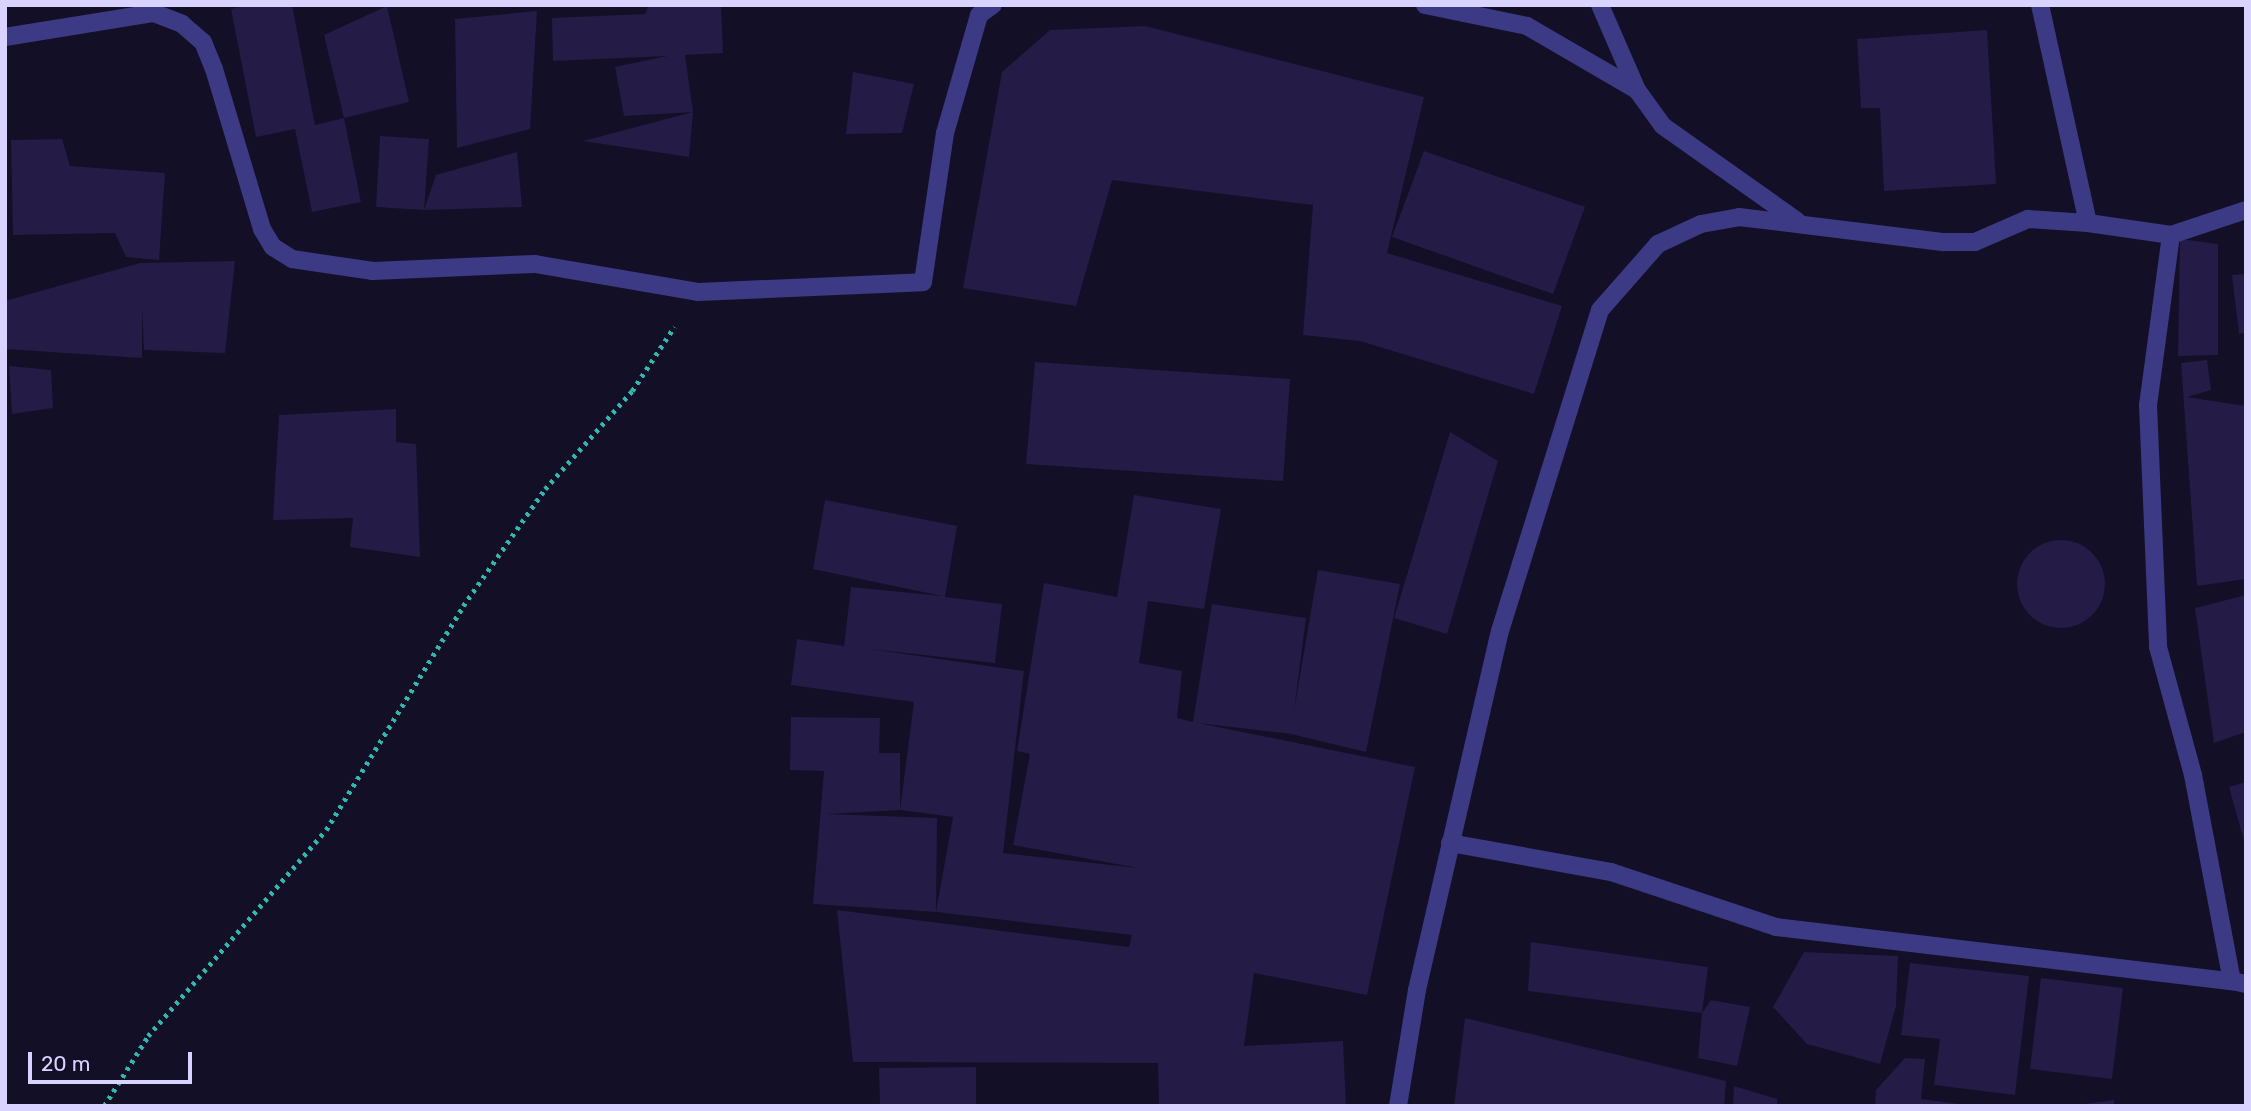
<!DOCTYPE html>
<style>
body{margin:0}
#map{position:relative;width:2251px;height:1111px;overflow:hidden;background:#130f26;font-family:Rubik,sans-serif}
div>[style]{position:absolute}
.building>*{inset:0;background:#241b47}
.round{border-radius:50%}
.path>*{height:4.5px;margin-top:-2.25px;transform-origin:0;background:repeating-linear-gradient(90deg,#2fb8b0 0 3.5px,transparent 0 8.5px)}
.minor>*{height:18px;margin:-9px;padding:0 9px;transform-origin:9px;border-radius:9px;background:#3d3a85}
span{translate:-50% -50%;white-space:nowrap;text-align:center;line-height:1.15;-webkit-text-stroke:6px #130f26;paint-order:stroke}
.frame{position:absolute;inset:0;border:7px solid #d9d4ff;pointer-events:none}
.scale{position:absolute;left:28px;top:1052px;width:164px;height:32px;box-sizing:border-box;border:4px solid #d9d4ff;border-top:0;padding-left:9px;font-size:21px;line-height:24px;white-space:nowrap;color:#d9d4ff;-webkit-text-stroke:5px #130f26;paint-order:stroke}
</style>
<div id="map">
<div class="building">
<div style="clip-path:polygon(250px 5px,292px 5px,315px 125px,344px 118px,361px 202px,312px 212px,295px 129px,256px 137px,231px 9px)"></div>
<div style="clip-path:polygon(649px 5px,721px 5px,723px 53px,685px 55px,693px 112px,689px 157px,583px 141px,693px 112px,624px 116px,615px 67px,667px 56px,553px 61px,552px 18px,645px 14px)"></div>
<div style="clip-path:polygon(387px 6px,409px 102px,344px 118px,324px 35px)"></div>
<div style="clip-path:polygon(537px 11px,530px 129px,457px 148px,455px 19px)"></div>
<div style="clip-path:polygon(1145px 26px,1424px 97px,1387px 253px,1562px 306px,1534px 394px,1360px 341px,1303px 335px,1313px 205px,1112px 180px,1076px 306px,963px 288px,1002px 72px,1050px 30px)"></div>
<div style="clip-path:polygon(1987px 30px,1996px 184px,1884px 191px,1880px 108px,1861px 108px,1857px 39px)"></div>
<div style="clip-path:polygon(853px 72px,914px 84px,902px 133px,846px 134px)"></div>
<div style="clip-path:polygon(380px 136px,429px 139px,424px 210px,436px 175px,517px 152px,522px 207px,424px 210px,376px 207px)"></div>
<div style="clip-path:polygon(62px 139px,70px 166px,165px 173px,159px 260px,126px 257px,115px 233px,13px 235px,11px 140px)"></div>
<div style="clip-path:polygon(1424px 151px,1585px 207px,1553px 294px,1392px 237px)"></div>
<div style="clip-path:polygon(2180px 239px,2218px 244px,2218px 355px,2178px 356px)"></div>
<div style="clip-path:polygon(235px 261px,225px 353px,144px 350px,142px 308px,142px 358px,5px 349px,5px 301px,140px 263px)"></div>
<div style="clip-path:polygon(2246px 274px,2246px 333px,2239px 334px,2232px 275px)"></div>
<div style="clip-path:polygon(2207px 360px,2211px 390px,2187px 397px,2245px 406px,2246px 579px,2197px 586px,2181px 363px)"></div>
<div style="clip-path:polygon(1035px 362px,1290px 379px,1283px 481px,1026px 464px)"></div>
<div style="clip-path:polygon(9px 366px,51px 370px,53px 408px,12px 414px)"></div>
<div style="clip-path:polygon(396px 409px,396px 442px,416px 444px,420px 557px,350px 547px,353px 518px,273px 520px,279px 415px)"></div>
<div style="clip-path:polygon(1450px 432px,1498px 461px,1447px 634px,1394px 618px)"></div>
<div style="clip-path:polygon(1134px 495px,1221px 509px,1204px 609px,1148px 601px,1139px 663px,1182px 671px,1177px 718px,1193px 722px,1212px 604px,1306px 618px,1294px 711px,1318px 570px,1400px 584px,1366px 752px,1291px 734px,1198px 723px,1415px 767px,1367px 995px,1254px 973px,1244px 1046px,1343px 1041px,1346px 1106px,1159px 1106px,1158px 1063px,853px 1062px,837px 910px,1129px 947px,1132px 935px,936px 912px,953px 817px,900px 810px,914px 702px,791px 685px,797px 639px,844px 646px,851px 587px,942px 596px,813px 569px,825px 500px,957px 526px,945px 597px,1002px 604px,995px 663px,870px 649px,1024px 671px,1003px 853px,1138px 868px,1013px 845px,1030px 754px,1017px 751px,1044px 583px,1117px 597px)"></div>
<div class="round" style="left:2017px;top:540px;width:88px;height:88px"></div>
<div style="clip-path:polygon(2246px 595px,2246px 732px,2214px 743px,2195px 608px)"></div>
<div style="clip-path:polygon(791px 717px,880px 718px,879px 753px,900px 753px,900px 810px,827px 814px,937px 818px,936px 912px,813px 904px,824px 771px,790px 770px)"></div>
<div style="clip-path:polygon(2246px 782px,2246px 844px,2245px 844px,2229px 787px)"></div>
<div style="clip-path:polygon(1531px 942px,1708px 967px,1702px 1013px,1711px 1000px,1750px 1007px,1737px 1066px,1698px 1058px,1702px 1013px,1528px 991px)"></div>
<div style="clip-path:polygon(1804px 952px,1898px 956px,1896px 1006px,1880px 1064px,1807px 1044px,1773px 1007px)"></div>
<div style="clip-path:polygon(1910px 963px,2029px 976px,2015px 1095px,1934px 1085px,1940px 1039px,1901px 1035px)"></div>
<div style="clip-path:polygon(2041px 978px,2123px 988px,2112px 1079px,2030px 1069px)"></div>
<div style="clip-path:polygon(1465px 1018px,1726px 1081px,1724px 1106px,1454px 1106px)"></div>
<div style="clip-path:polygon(1905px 1058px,1925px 1059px,1921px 1099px,1973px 1106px,1875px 1106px,1876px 1090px)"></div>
<div style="clip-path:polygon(976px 1067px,976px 1106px,880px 1106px,879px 1068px)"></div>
<div style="clip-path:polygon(1734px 1086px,1777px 1099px,1777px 1106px,1733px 1106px)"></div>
<div style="clip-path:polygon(2114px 1100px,2114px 1106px,2085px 1106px,2085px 1104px)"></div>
</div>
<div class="path">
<div style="left:104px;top:1106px;width:83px;rotate:-57.8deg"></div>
<div style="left:148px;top:1036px;width:272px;rotate:-49.2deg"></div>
<div style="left:326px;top:830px;width:263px;rotate:-58.5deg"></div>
<div style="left:463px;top:606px;width:143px;rotate:-55deg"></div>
<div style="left:545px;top:489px;width:131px;rotate:-48.4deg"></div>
<div style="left:632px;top:391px;width:77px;rotate:-56.7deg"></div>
</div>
<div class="minor">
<div style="left:1425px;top:5px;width:104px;rotate:11.6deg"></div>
<div style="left:1527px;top:26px;width:127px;rotate:30.2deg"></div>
<div style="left:1637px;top:90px;width:44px;rotate:54.2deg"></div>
<div style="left:1663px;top:126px;width:164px;rotate:35.3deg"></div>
<div style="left:1600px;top:5px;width:93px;rotate:66.5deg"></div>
<div style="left:5px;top:37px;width:151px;rotate:-9.2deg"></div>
<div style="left:154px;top:13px;width:30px;rotate:21deg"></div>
<div style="left:182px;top:24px;width:28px;rotate:41deg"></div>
<div style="left:203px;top:42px;width:29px;rotate:68deg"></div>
<div style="left:214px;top:69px;width:167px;rotate:73.3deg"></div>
<div style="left:262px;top:229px;width:21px;rotate:59deg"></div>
<div style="left:273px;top:247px;width:22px;rotate:32deg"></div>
<div style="left:292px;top:259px;width:82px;rotate:8.4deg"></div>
<div style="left:373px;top:271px;width:162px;rotate:-2.5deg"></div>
<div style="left:535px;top:264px;width:165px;rotate:9.7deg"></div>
<div style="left:698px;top:292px;width:225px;rotate:-2.5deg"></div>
<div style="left:923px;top:282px;width:151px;rotate:-81.6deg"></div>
<div style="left:945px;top:133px;width:123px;rotate:-73.9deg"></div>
<div style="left:979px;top:15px;width:17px;rotate:-36deg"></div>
<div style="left:2088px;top:223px;width:84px;rotate:8.2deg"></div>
<div style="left:2171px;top:235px;width:79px;rotate:-18.4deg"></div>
<div style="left:2171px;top:235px;width:172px;rotate:97.7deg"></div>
<div style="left:2148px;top:405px;width:242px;rotate:87.6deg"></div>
<div style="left:2158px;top:647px;width:133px;rotate:74.7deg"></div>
<div style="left:2193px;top:775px;width:210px;rotate:79.3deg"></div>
<div style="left:2232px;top:981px;width:14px;rotate:12deg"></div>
<div style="left:1450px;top:843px;width:164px;rotate:10.2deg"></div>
<div style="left:1611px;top:872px;width:174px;rotate:18.4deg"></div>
<div style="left:1776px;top:927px;width:459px;rotate:6.8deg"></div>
<div style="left:1398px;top:1106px;width:118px;rotate:-80.7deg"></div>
<div style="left:1417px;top:990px;width:368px;rotate:-77deg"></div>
<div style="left:1500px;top:631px;width:336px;rotate:-72.7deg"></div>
<div style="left:1600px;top:310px;width:88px;rotate:-48.7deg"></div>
<div style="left:1658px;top:244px;width:47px;rotate:-24.9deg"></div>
<div style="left:1701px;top:224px;width:39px;rotate:-10deg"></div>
<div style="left:1739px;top:217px;width:207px;rotate:7deg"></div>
<div style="left:1944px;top:242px;width:31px"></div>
<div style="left:1975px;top:242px;width:58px;rotate:-23.5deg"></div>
<div style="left:2028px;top:219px;width:60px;rotate:3.8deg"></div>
<div style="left:2088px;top:223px;width:223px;rotate:-102.4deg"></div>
</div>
<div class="frame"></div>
<div class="scale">20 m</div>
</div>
